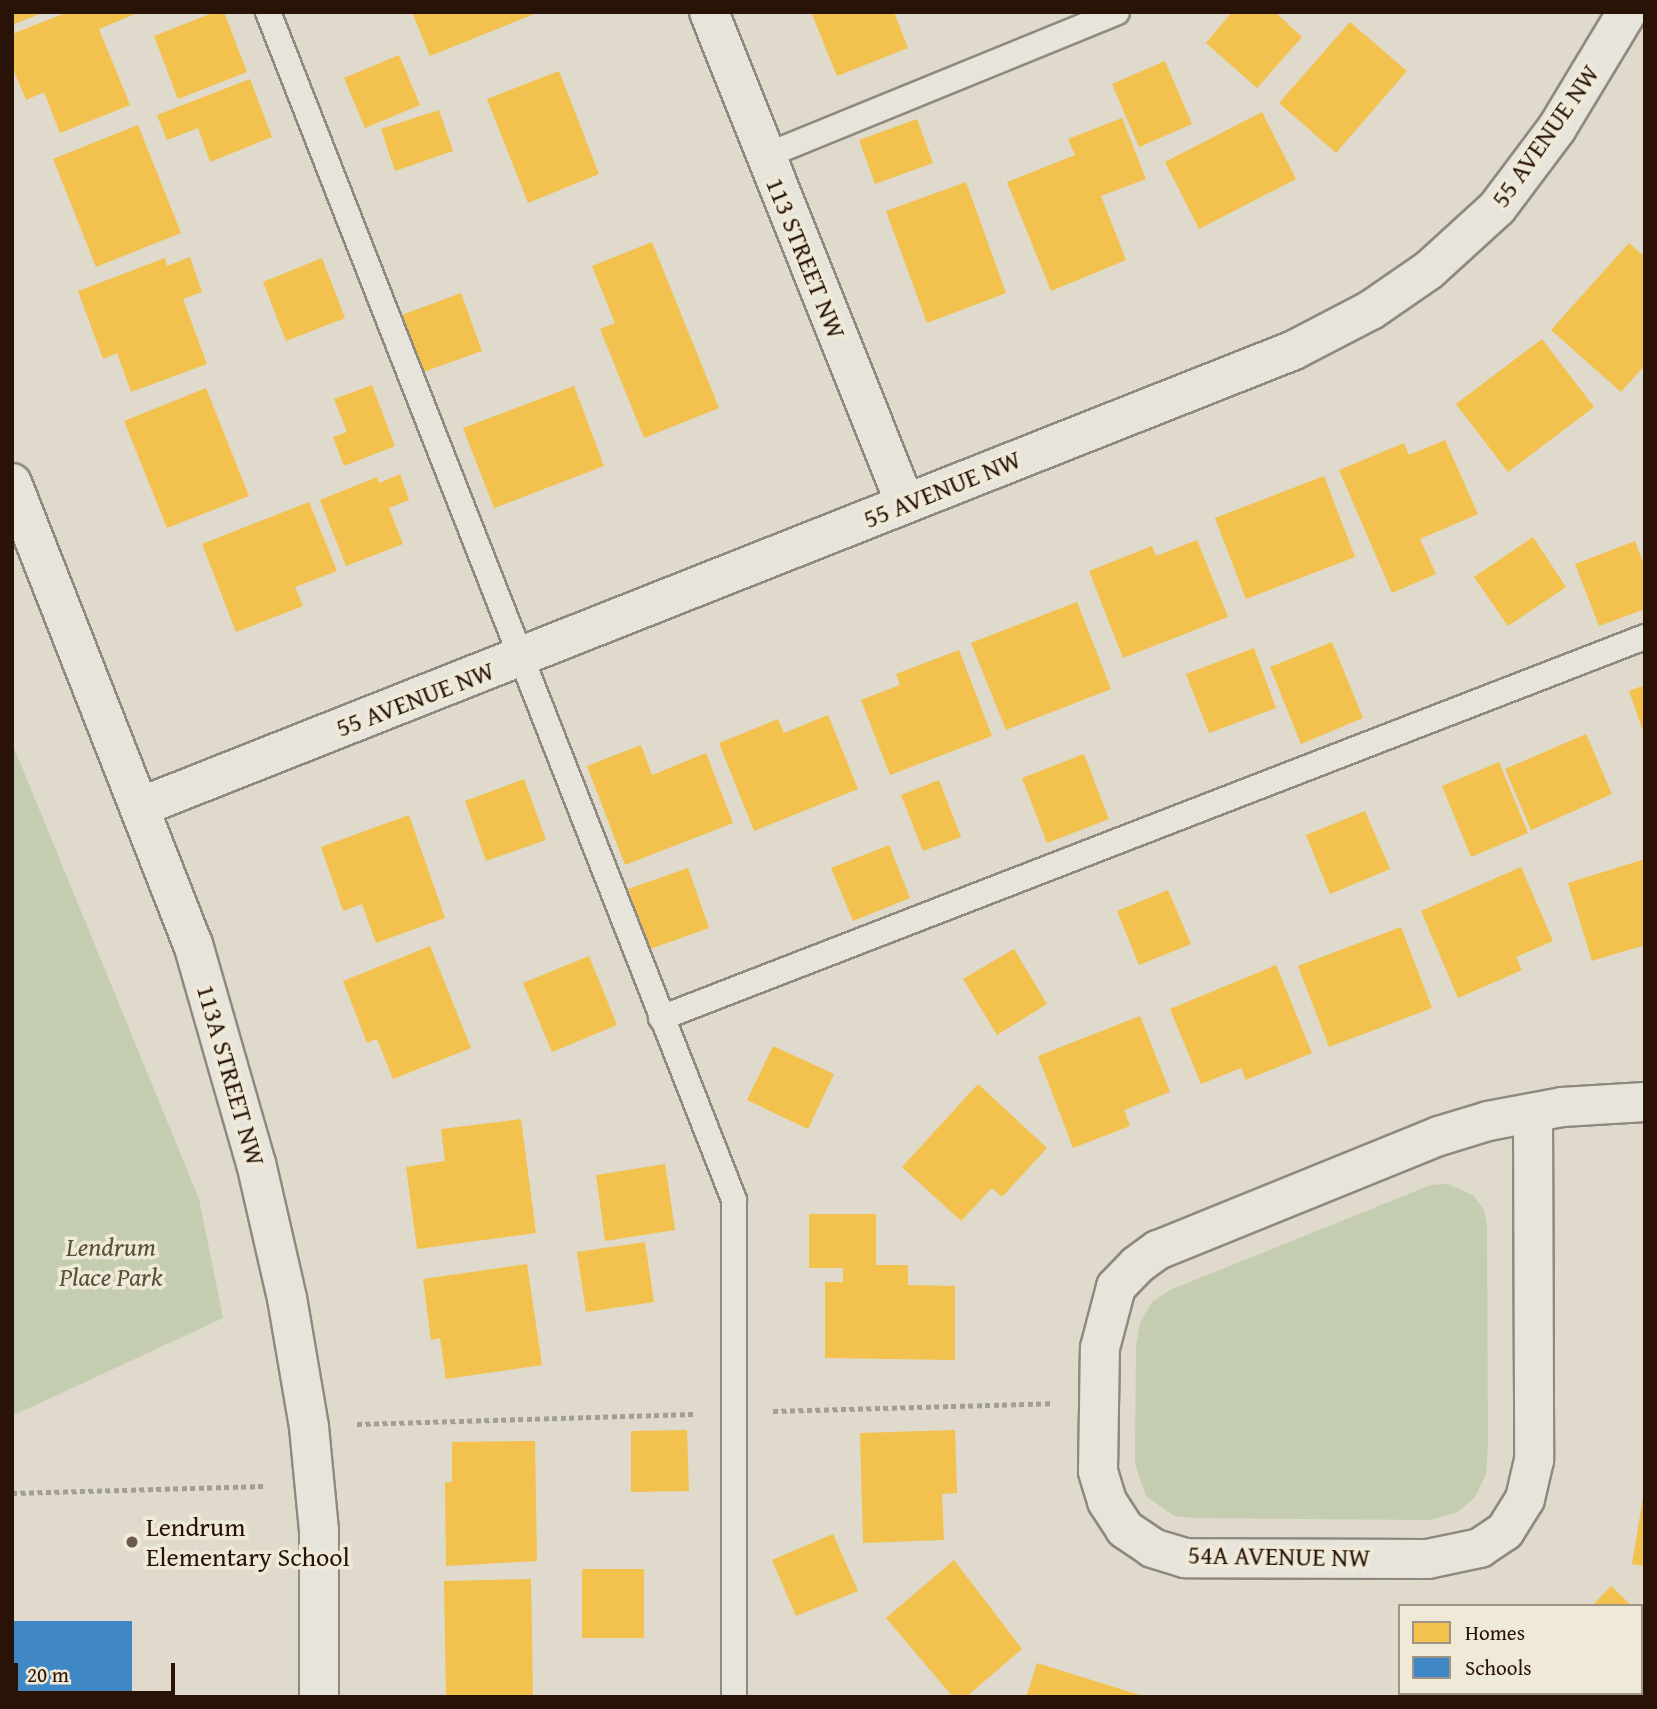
<!DOCTYPE html>
<style>
body{margin:0}
#map{position:relative;width:1657px;height:1709px;overflow:hidden;background:#dfdacb;font-family:"Gentium Book Plus",serif}
div>[style]{position:absolute}
.green>*{inset:0;background:#c5cdb0}
.homes>*{inset:0;background:#f2c14e}
.schools>*{inset:0;background:#3f88c5}
.path>*{height:4.5px;margin-top:-2.25px;transform-origin:0;background:repeating-linear-gradient(90deg,#a29e96 0 5px,transparent 0 8.5px)}
.roads{filter:drop-shadow(2px 0 #8f897f) drop-shadow(-2px 0 #8f897f) drop-shadow(0 2px #8f897f) drop-shadow(0 -2px #8f897f)}
.lane>*{height:24px;margin:-12px;padding:0 12px;transform-origin:12px;border-radius:12px;background:#e7e4dc}
.street>*{height:38px;margin:-19px;padding:0 19px;transform-origin:19px;border-radius:19px;background:#e7e4dc}
.dots>*{width:19px;height:19px;translate:-50% -50%;box-sizing:border-box;border:4px solid #efead8;border-radius:50%}
span{translate:-50% -50%;white-space:nowrap;text-align:center;line-height:1.15;-webkit-text-stroke:7px #efead8;paint-order:stroke}
.street-label{font-size:26px;color:#291307}
.park-label{font-size:26px;color:#58503a;font-style:italic}
.poi-label{font-size:26px;color:#291307}
.left{translate:0 -50%;text-align:left}
.frame{position:absolute;inset:0;border:14px solid #291307;pointer-events:none}
.legend{position:absolute;left:1398px;top:1604px;width:245px;height:91px;box-sizing:border-box;background:#efead8;border:2px solid #a09484;margin:0;padding:9px 12px;list-style:none;font-size:21px;color:#291307}
.legend li{display:flex;align-items:center;gap:14px;height:35px}
.legend b{width:35px;border:2px solid #a09484}
.scale{position:absolute;left:14px;top:1663px;width:161px;height:32px;box-sizing:border-box;border:4px solid #291307;border-top:0;padding-left:9px;font-size:21px;line-height:24px;white-space:nowrap;color:#291307;-webkit-text-stroke:5px #efead8;paint-order:stroke}
</style>
<div id="map">
<div class="green">
<div style="clip-path:polygon(12px 743px,199px 1199px,223px 1318px,12px 1416px)"></div>
<div style="clip-path:polygon(1448px 1184px,1474px 1196px,1484px 1210px,1487px 1227px,1488px 1444px,1486px 1474px,1475px 1497px,1458px 1512px,1430px 1520px,1194px 1518px,1174px 1516px,1146px 1496px,1135px 1464px,1136px 1345px,1140px 1323px,1152px 1302px,1170px 1290px,1431px 1185px)"></div>
</div>
<div class="homes">
<div style="clip-path:polygon(12px 12px,45px 12px,12px 25px)"></div>
<div style="clip-path:polygon(68px 12px,140px 12px,99px 29px,130px 105px,60px 133px,44px 92px,26px 100px,12px 66px,12px 34px)"></div>
<div style="clip-path:polygon(215px 12px,224px 12px,247px 72px,178px 99px,154px 36px)"></div>
<div style="clip-path:polygon(412px 12px,539px 12px,430px 56px)"></div>
<div style="clip-path:polygon(811px 12px,894px 12px,908px 48px,837px 76px)"></div>
<div style="clip-path:polygon(1232px 12px,1275px 12px,1302px 37px,1257px 88px,1206px 43px)"></div>
<div style="clip-path:polygon(1350px 22px,1407px 71px,1336px 153px,1279px 103px)"></div>
<div style="clip-path:polygon(399px 55px,420px 105px,365px 128px,344px 78px)"></div>
<div style="clip-path:polygon(1165px 61px,1192px 124px,1139px 147px,1112px 84px)"></div>
<div style="clip-path:polygon(559px 71px,599px 174px,528px 203px,487px 99px)"></div>
<div style="clip-path:polygon(250px 79px,272px 137px,210px 162px,198px 128px,167px 140px,157px 115px)"></div>
<div style="clip-path:polygon(439px 110px,453px 151px,395px 171px,381px 129px)"></div>
<div style="clip-path:polygon(1262px 112px,1296px 179px,1199px 229px,1165px 162px)"></div>
<div style="clip-path:polygon(1122px 118px,1146px 179px,1101px 196px,1126px 260px,1051px 291px,1007px 182px,1075px 155px,1068px 139px)"></div>
<div style="clip-path:polygon(917px 119px,933px 163px,875px 184px,859px 140px)"></div>
<div style="clip-path:polygon(138px 125px,181px 233px,96px 267px,53px 159px)"></div>
<div style="clip-path:polygon(966px 182px,1006px 293px,927px 323px,886px 211px)"></div>
<div style="clip-path:polygon(652px 242px,719px 408px,644px 438px,600px 329px,615px 323px,592px 266px)"></div>
<div style="clip-path:polygon(1629px 243px,1645px 257px,1645px 365px,1621px 392px,1551px 330px)"></div>
<div style="clip-path:polygon(190px 257px,202px 292px,183px 299px,207px 364px,131px 392px,117px 353px,103px 359px,78px 291px,165px 258px,167px 266px)"></div>
<div style="clip-path:polygon(322px 258px,345px 318px,286px 341px,263px 282px)"></div>
<div style="clip-path:polygon(461px 293px,482px 351px,423px 372px,402px 315px)"></div>
<div style="clip-path:polygon(1542px 339px,1594px 407px,1508px 472px,1456px 404px)"></div>
<div style="clip-path:polygon(372px 385px,395px 446px,344px 466px,333px 437px,347px 432px,334px 399px)"></div>
<div style="clip-path:polygon(574px 386px,604px 466px,494px 508px,463px 428px)"></div>
<div style="clip-path:polygon(206px 388px,249px 496px,167px 528px,124px 421px)"></div>
<div style="clip-path:polygon(1445px 440px,1478px 514px,1420px 539px,1436px 574px,1392px 593px,1339px 470px,1404px 443px,1409px 455px)"></div>
<div style="clip-path:polygon(400px 474px,409px 500px,389px 508px,403px 544px,346px 566px,320px 500px,377px 477px,379px 483px)"></div>
<div style="clip-path:polygon(1324px 476px,1355px 557px,1246px 599px,1215px 518px)"></div>
<div style="clip-path:polygon(309px 502px,337px 571px,295px 587px,303px 606px,236px 632px,202px 544px)"></div>
<div style="clip-path:polygon(1533px 537px,1566px 587px,1508px 626px,1474px 577px)"></div>
<div style="clip-path:polygon(1197px 540px,1228px 617px,1123px 658px,1089px 571px,1152px 546px,1156px 556px)"></div>
<div style="clip-path:polygon(1635px 541px,1645px 568px,1645px 609px,1599px 626px,1575px 564px)"></div>
<div style="clip-path:polygon(1077px 602px,1111px 689px,1006px 730px,971px 643px)"></div>
<div style="clip-path:polygon(1332px 642px,1363px 718px,1301px 744px,1270px 667px)"></div>
<div style="clip-path:polygon(1254px 648px,1276px 708px,1209px 733px,1186px 674px)"></div>
<div style="clip-path:polygon(959px 650px,992px 736px,890px 775px,861px 700px,900px 685px,896px 674px)"></div>
<div style="clip-path:polygon(1645px 685px,1645px 734px,1644px 734px,1629px 691px)"></div>
<div style="clip-path:polygon(828px 715px,858px 789px,754px 831px,719px 743px,778px 719px,784px 733px)"></div>
<div style="clip-path:polygon(1586px 734px,1612px 794px,1531px 830px,1505px 769px)"></div>
<div style="clip-path:polygon(641px 745px,652px 775px,706px 753px,733px 823px,625px 865px,587px 766px)"></div>
<div style="clip-path:polygon(1084px 754px,1109px 819px,1047px 843px,1022px 778px)"></div>
<div style="clip-path:polygon(1499px 762px,1528px 833px,1471px 857px,1442px 786px)"></div>
<div style="clip-path:polygon(524px 779px,546px 840px,486px 861px,465px 801px)"></div>
<div style="clip-path:polygon(939px 780px,961px 837px,923px 851px,901px 795px)"></div>
<div style="clip-path:polygon(1365px 811px,1390px 869px,1330px 894px,1306px 835px)"></div>
<div style="clip-path:polygon(409px 815px,445px 918px,376px 943px,362px 904px,343px 911px,321px 847px)"></div>
<div style="clip-path:polygon(889px 845px,910px 898px,853px 921px,831px 868px)"></div>
<div style="clip-path:polygon(1645px 859px,1645px 945px,1592px 961px,1568px 883px)"></div>
<div style="clip-path:polygon(1521px 867px,1553px 941px,1516px 957px,1522px 970px,1458px 998px,1421px 911px)"></div>
<div style="clip-path:polygon(688px 868px,709px 928px,650px 949px,628px 889px)"></div>
<div style="clip-path:polygon(1168px 890px,1191px 944px,1139px 965px,1117px 911px)"></div>
<div style="clip-path:polygon(1401px 927px,1432px 1008px,1329px 1047px,1298px 966px)"></div>
<div style="clip-path:polygon(430px 946px,471px 1048px,393px 1079px,377px 1039px,367px 1043px,343px 981px)"></div>
<div style="clip-path:polygon(1014px 949px,1047px 1004px,997px 1035px,963px 979px)"></div>
<div style="clip-path:polygon(589px 956px,617px 1025px,552px 1052px,523px 983px)"></div>
<div style="clip-path:polygon(1276px 965px,1312px 1053px,1246px 1080px,1241px 1068px,1201px 1084px,1170px 1009px)"></div>
<div style="clip-path:polygon(1140px 1016px,1170px 1092px,1124px 1110px,1130px 1126px,1073px 1148px,1038px 1056px)"></div>
<div style="clip-path:polygon(773px 1046px,834px 1074px,808px 1129px,747px 1100px)"></div>
<div style="clip-path:polygon(978px 1084px,1047px 1148px,1002px 1197px,992px 1188px,961px 1221px,902px 1167px)"></div>
<div style="clip-path:polygon(521px 1119px,536px 1233px,417px 1249px,406px 1167px,445px 1161px,441px 1129px)"></div>
<div style="clip-path:polygon(665px 1164px,675px 1230px,605px 1241px,596px 1175px)"></div>
<div style="clip-path:polygon(809px 1214px,876px 1214px,876px 1265px,908px 1265px,908px 1285px,955px 1286px,955px 1360px,825px 1358px,825px 1282px,843px 1282px,843px 1268px,809px 1268px)"></div>
<div style="clip-path:polygon(645px 1242px,654px 1302px,586px 1312px,577px 1252px)"></div>
<div style="clip-path:polygon(527px 1264px,542px 1365px,446px 1379px,440px 1338px,431px 1340px,423px 1279px)"></div>
<div style="clip-path:polygon(687px 1430px,689px 1491px,631px 1492px,631px 1431px)"></div>
<div style="clip-path:polygon(955px 1430px,957px 1493px,942px 1494px,944px 1540px,863px 1543px,860px 1433px)"></div>
<div style="clip-path:polygon(535px 1441px,537px 1561px,446px 1566px,445px 1482px,452px 1482px,452px 1442px)"></div>
<div style="clip-path:polygon(1643px 1497px,1645px 1497px,1645px 1566px,1632px 1564px)"></div>
<div style="clip-path:polygon(833px 1534px,858px 1591px,796px 1616px,772px 1560px)"></div>
<div style="clip-path:polygon(954px 1560px,1022px 1649px,966px 1697px,953px 1697px,886px 1618px)"></div>
<div style="clip-path:polygon(582px 1569px,644px 1569px,644px 1638px,582px 1638px)"></div>
<div style="clip-path:polygon(531px 1579px,533px 1695px,446px 1696px,444px 1581px)"></div>
<div style="clip-path:polygon(1611px 1586px,1632px 1606px,1592px 1606px)"></div>
<div style="clip-path:polygon(1641px 1615px,1645px 1697px,1617px 1697px,1614px 1693px,1641px 1693px)"></div>
<div style="clip-path:polygon(1037px 1663px,1143px 1696px,1142px 1697px,1026px 1697px)"></div>
<div style="clip-path:polygon(1479px 1693px,1537px 1693px,1538px 1697px,1470px 1697px)"></div>
</div>
<div class="schools">
<div style="clip-path:polygon(12px 1621px,132px 1621px,132px 1697px,12px 1697px)"></div>
</div>
<div class="path">
<div style="left:773px;top:1411px;width:278px;rotate:-1.6deg"></div>
<div style="left:357px;top:1424px;width:337px;rotate:-1.7deg"></div>
<div style="left:12px;top:1493px;width:255px;rotate:-1.6deg"></div>
</div>
<div class="roads">
<div class="lane">
<div style="left:268px;top:12px;width:1276px;rotate:68.58deg"></div>
<div style="left:734px;top:1200px;width:497px;rotate:90deg"></div>
<div style="left:765px;top:156px;width:380px;rotate:-22.2deg"></div>
<div style="left:661px;top:1018px;width:1055px;rotate:-21.17deg"></div>
</div>
<div class="street">
<div style="left:709px;top:12px;width:529px;rotate:68.24deg"></div>
<div style="left:12px;top:483px;width:495px;rotate:68.6deg"></div>
<div style="left:193px;top:944px;width:228px;rotate:74deg"></div>
<div style="left:256px;top:1163px;width:139px;rotate:77.1deg"></div>
<div style="left:287px;top:1298px;width:131px;rotate:80.3deg"></div>
<div style="left:309px;top:1427px;width:104px;rotate:84.5deg"></div>
<div style="left:319px;top:1531px;width:166px;rotate:90deg"></div>
<div style="left:140px;top:807px;width:1241px;rotate:-21.6deg"></div>
<div style="left:1294px;top:350px;width:87px;rotate:-27.5deg"></div>
<div style="left:1371px;top:310px;width:70px;rotate:-34.6deg"></div>
<div style="left:1429px;top:270px;width:92px;rotate:-42.4deg"></div>
<div style="left:1497px;top:208px;width:100px;rotate:-53.1deg"></div>
<div style="left:1557px;top:128px;width:135px;rotate:-58.9deg"></div>
<div style="left:1533px;top:1113px;width:347px;rotate:89.8deg"></div>
<div style="left:1534px;top:1460px;width:40px;rotate:103deg"></div>
<div style="left:1525px;top:1499px;width:38px;rotate:122deg"></div>
<div style="left:1505px;top:1531px;width:30px;rotate:146deg"></div>
<div style="left:1480px;top:1548px;width:53px;rotate:168.1deg"></div>
<div style="left:1428px;top:1559px;width:243px;rotate:-179.8deg"></div>
<div style="left:1185px;top:1558px;width:34px;rotate:-163deg"></div>
<div style="left:1153px;top:1548px;width:34px;rotate:-146deg"></div>
<div style="left:1125px;top:1529px;width:33px;rotate:-123deg"></div>
<div style="left:1107px;top:1501px;width:31px;rotate:-107deg"></div>
<div style="left:1098px;top:1471px;width:123px;rotate:-89.1deg"></div>
<div style="left:1100px;top:1348px;width:63px;rotate:-75.3deg"></div>
<div style="left:1116px;top:1287px;width:30px;rotate:-46deg"></div>
<div style="left:1137px;top:1265px;width:26px;rotate:-36deg"></div>
<div style="left:1158px;top:1250px;width:303px;rotate:-22.1deg"></div>
<div style="left:1439px;top:1136px;width:51px;rotate:-17deg"></div>
<div style="left:1488px;top:1121px;width:75px;rotate:-10.7deg"></div>
<div style="left:1562px;top:1107px;width:83px;rotate:-3.4deg"></div>
</div>
</div>
<div class="dots">
<div style="left:132px;top:1542px;background:#69594c"></div>
</div>
<div class="street-label">
<span style="left:1545px;top:136px;rotate:-55deg">55 AVENUE NW</span>
<span style="left:806px;top:258px;rotate:68deg">113 STREET NW</span>
<span style="left:942px;top:489px;rotate:-22deg">55 AVENUE NW</span>
<span style="left:415px;top:699px;rotate:-21deg">55 AVENUE NW</span>
<span style="left:231px;top:1075px;rotate:74deg">113A STREET NW</span>
<span style="left:1279px;top:1556px;rotate:1deg">54A AVENUE NW</span>
</div>
<div class="park-label">
<span style="left:111px;top:1262px">Lendrum<br>Place Park</span>
</div>
<div class="poi-label">
<span class="left" style="left:146px;top:1542px">Lendrum<br>Elementary School</span>
</div>
<div class="frame"></div>
<ul class="legend">
<li><b style="height:19px;background:#f2c14e"></b>Homes</li>
<li><b style="height:19px;background:#3f88c5"></b>Schools</li>
</ul>
<div class="scale">20 m</div>
</div>
